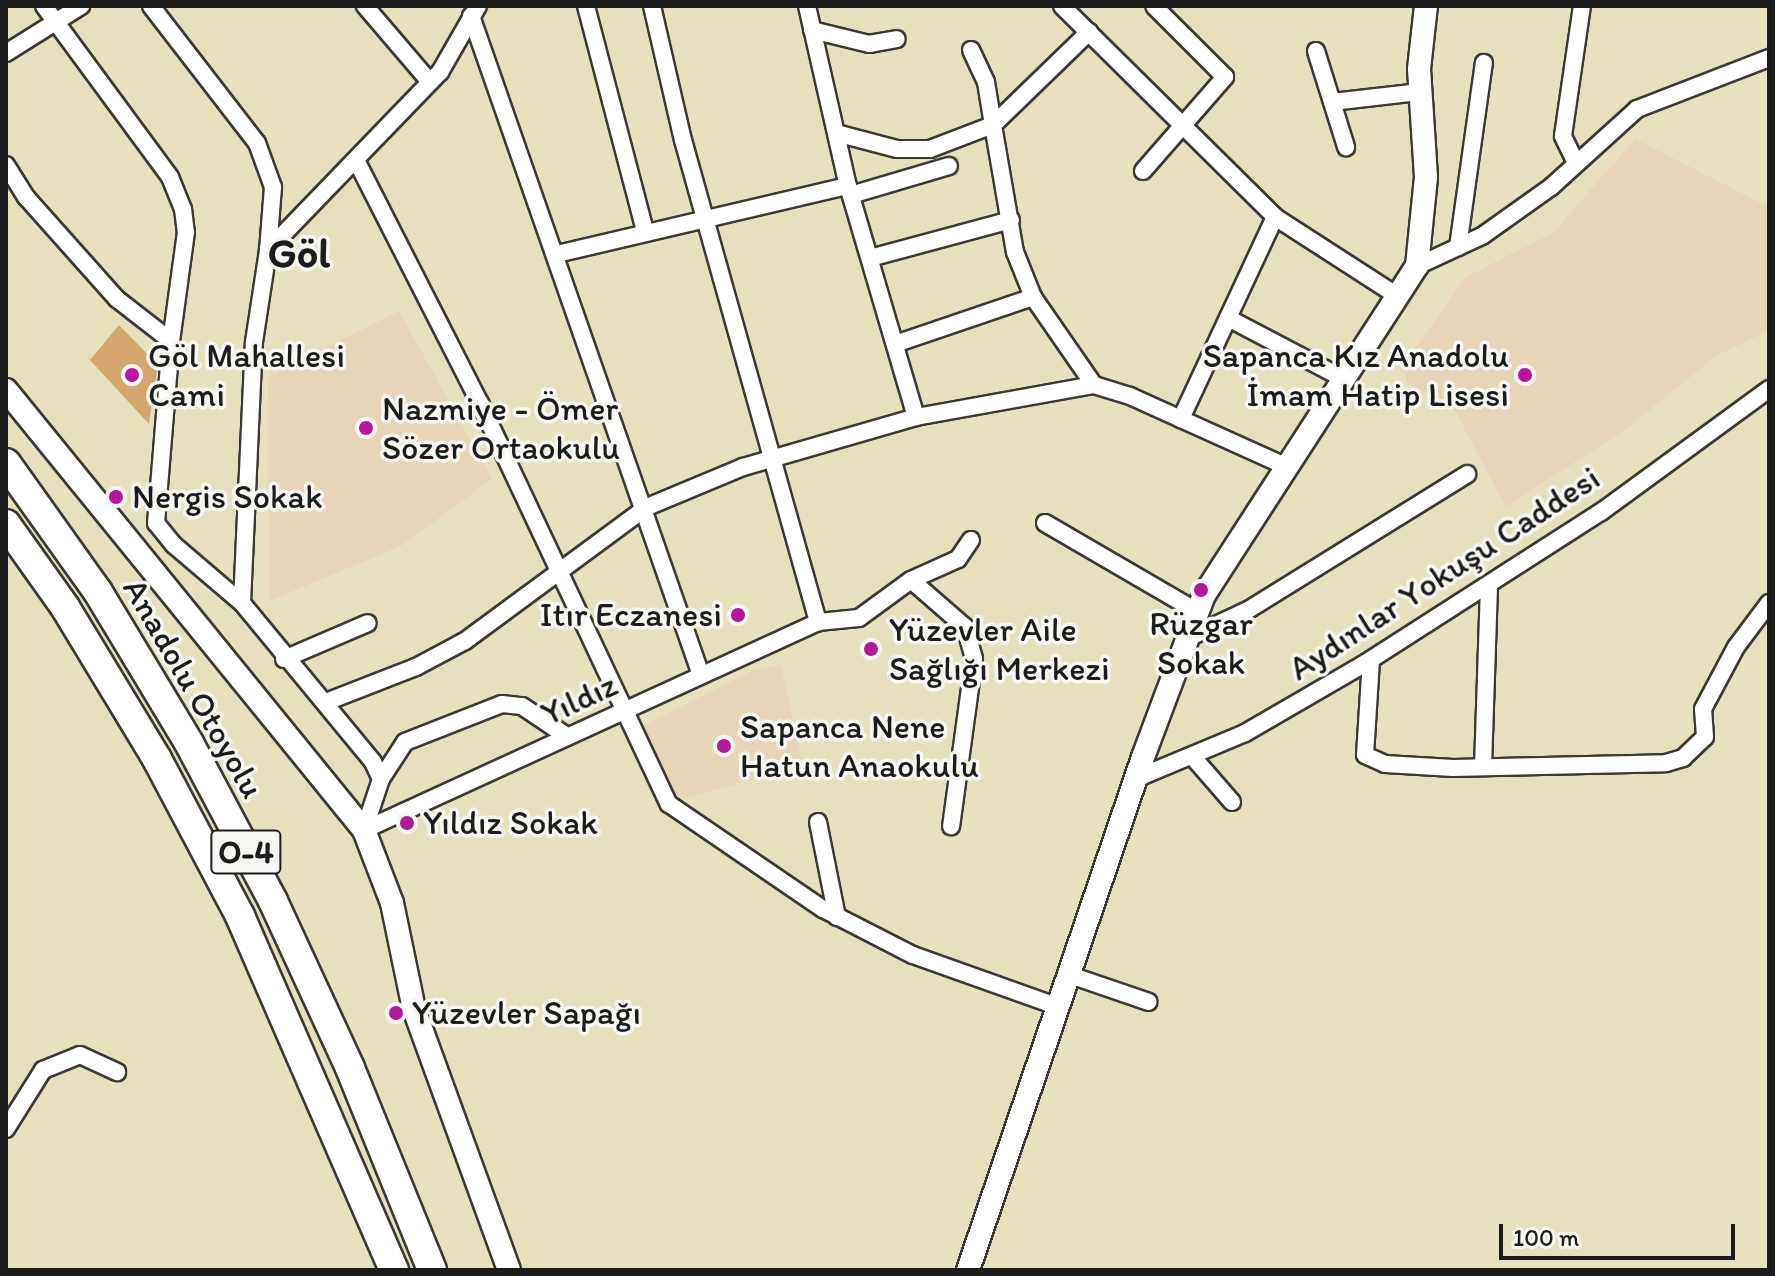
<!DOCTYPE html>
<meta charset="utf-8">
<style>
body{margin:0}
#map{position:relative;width:1775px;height:1276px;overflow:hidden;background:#e7e0bc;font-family:Itim,sans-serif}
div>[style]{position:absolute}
.built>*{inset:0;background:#e6d5b7}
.building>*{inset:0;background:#d2a66c}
.roads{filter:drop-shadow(2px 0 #3a3934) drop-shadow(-2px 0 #3a3934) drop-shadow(0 2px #3a3934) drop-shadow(0 -2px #3a3934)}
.street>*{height:16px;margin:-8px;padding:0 8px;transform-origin:8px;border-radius:8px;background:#fff}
.secondary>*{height:22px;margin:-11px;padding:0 11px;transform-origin:11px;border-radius:11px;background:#fff}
.highway>*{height:28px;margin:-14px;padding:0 14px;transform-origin:14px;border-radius:14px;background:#fff}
.dots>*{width:22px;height:22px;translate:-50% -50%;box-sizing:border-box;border:4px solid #f6f6f2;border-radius:50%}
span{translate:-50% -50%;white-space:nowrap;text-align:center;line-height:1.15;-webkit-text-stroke:7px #f6f6f2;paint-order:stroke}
.shield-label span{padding:2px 6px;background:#f6f6f2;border:2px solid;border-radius:6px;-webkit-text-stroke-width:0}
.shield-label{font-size:32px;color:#1c1c1c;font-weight:700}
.poi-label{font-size:34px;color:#1c1c1c}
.left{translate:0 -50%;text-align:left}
.right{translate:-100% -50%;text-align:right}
.street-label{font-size:34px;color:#1c1c1c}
.district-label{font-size:42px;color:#1c1c1c;font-weight:700}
.frame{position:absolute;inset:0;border:8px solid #1c1c1c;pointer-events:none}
.scale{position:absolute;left:1499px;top:1224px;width:236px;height:36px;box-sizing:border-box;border:4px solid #1c1c1c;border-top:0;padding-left:10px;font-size:24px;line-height:28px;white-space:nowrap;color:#1c1c1c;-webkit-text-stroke:6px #f6f6f2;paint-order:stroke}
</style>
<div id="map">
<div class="built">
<div style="clip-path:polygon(1635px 139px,1769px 207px,1769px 330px,1716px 356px,1626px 429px,1506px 507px,1453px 407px,1408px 383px,1402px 367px,1466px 277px,1553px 233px)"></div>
<div style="clip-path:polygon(399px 311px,492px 479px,401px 546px,269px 601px,268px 377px)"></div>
<div style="clip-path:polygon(781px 665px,803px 765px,675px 801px,641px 727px,754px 670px)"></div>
</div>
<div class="building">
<div style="clip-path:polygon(119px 325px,158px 365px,149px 424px,90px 360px)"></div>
</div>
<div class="roads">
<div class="street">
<div style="left:44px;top:6px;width:212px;rotate:53.6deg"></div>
<div style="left:170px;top:177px;width:35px;rotate:68deg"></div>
<div style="left:183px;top:209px;width:23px;rotate:83deg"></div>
<div style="left:186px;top:232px;width:110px;rotate:97.8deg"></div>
<div style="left:171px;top:341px;width:183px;rotate:94.7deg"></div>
<div style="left:156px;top:523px;width:28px;rotate:51deg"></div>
<div style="left:174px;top:545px;width:89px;rotate:40.5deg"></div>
<div style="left:242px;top:603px;width:206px;rotate:50.5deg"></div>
<div style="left:373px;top:762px;width:19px;rotate:65deg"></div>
<div style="left:381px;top:779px;width:54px;rotate:108.4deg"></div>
<div style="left:151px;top:6px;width:173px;rotate:52.3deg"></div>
<div style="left:257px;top:143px;width:47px;rotate:70deg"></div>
<div style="left:273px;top:187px;width:63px;rotate:94.5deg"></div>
<div style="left:365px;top:6px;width:100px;rotate:49.5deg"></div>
<div style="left:586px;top:6px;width:233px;rotate:75.3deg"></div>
<div style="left:652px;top:6px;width:138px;rotate:77deg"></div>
<div style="left:683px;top:140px;width:501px;rotate:74.35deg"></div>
<div style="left:807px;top:6px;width:185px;rotate:77.2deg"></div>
<div style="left:848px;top:186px;width:241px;rotate:73.6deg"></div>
<div style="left:1062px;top:6px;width:300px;rotate:44.7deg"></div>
<div style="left:1275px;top:217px;width:223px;rotate:115deg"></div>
<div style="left:471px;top:16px;width:698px;rotate:70.76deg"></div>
<div style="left:812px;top:30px;width:59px;rotate:13.8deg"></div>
<div style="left:869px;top:44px;width:28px;rotate:-10deg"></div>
<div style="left:971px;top:50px;width:35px;rotate:65deg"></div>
<div style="left:986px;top:82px;width:44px;rotate:80.8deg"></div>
<div style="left:993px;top:125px;width:134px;rotate:-44.1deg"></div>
<div style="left:1316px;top:51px;width:101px;rotate:72.6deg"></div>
<div style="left:6px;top:53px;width:89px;rotate:-32.1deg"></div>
<div style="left:1332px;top:102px;width:89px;rotate:-6.5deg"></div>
<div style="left:836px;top:133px;width:63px;rotate:14.7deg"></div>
<div style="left:897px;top:149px;width:33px"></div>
<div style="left:930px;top:149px;width:67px;rotate:-20.9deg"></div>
<div style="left:993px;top:125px;width:129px;rotate:80.2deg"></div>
<div style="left:1015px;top:252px;width:48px;rotate:68.2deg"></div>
<div style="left:1033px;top:297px;width:107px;rotate:55.3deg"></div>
<div style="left:356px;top:160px;width:273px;rotate:63deg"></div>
<div style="left:480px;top:403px;width:443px;rotate:64.8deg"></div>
<div style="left:669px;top:804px;width:186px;rotate:34.3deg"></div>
<div style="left:823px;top:909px;width:101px;rotate:27.1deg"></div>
<div style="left:913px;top:955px;width:155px;rotate:19.6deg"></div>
<div style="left:1576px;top:163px;width:30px;rotate:-116deg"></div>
<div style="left:1563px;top:136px;width:131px;rotate:-81.7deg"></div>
<div style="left:6px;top:165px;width:38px;rotate:58deg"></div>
<div style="left:26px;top:197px;width:137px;rotate:48.3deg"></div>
<div style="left:117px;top:299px;width:68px;rotate:37.9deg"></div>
<div style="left:1143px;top:171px;width:125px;rotate:-48.9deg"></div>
<div style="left:1225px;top:77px;width:100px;rotate:-135deg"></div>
<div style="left:851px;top:195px;width:102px;rotate:-16.5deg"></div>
<div style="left:1275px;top:217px;width:148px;rotate:32.8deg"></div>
<div style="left:1458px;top:247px;width:186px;rotate:-82deg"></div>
<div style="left:557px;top:254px;width:299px;rotate:-13.2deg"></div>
<div style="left:870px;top:258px;width:146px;rotate:-15.1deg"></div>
<div style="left:1417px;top:266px;width:72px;rotate:-24.8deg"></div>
<div style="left:1482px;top:236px;width:85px;rotate:-35.4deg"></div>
<div style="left:1551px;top:187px;width:116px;rotate:-42.2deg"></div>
<div style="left:1637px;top:109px;width:142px;rotate:-21.1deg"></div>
<div style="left:1228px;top:318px;width:133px;rotate:27.7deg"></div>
<div style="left:895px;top:344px;width:146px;rotate:-18.8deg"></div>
<div style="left:1045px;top:523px;width:177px;rotate:30.2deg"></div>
<div style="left:911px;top:580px;width:72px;rotate:41deg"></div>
<div style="left:965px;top:627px;width:33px;rotate:74deg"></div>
<div style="left:974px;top:659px;width:169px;rotate:97.8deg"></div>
<div style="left:242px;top:603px;width:261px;rotate:-87.4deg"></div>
<div style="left:254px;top:342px;width:93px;rotate:-81.3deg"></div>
<div style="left:268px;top:250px;width:248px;rotate:-46deg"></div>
<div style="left:440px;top:72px;width:76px;rotate:-60.1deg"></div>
<div style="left:1188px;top:638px;width:66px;rotate:-25deg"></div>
<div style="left:1248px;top:610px;width:258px;rotate:-31.8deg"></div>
<div style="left:284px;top:659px;width:91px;rotate:-23.2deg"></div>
<div style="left:1371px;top:660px;width:95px;rotate:93.6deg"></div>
<div style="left:1365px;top:755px;width:22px;rotate:24deg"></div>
<div style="left:1385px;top:764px;width:68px;rotate:3.4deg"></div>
<div style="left:1453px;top:768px;width:213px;rotate:-1.3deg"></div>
<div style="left:1666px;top:763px;width:18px;rotate:-16deg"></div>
<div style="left:1683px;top:758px;width:30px;rotate:-44deg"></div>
<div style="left:1705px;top:737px;width:28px;rotate:-94deg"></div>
<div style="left:1703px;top:709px;width:70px;rotate:-62deg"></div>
<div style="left:1736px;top:647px;width:55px;rotate:-53.1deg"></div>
<div style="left:326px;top:702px;width:97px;rotate:-21.3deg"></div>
<div style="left:416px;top:667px;width:55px;rotate:-28deg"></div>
<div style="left:465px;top:641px;width:226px;rotate:-36.4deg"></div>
<div style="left:647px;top:507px;width:104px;rotate:-22.6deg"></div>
<div style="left:743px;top:467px;width:180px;rotate:-16.1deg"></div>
<div style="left:916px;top:417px;width:181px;rotate:-10.2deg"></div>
<div style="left:1094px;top:385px;width:38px;rotate:17deg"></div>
<div style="left:1130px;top:396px;width:172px;rotate:24.3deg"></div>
<div style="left:1192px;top:756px;width:61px;rotate:49deg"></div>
<div style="left:1483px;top:767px;width:181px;rotate:-88.1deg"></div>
<div style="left:381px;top:779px;width:44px;rotate:-57deg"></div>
<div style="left:405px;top:742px;width:104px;rotate:-21.4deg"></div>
<div style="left:502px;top:704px;width:20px;rotate:6deg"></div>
<div style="left:522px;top:706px;width:55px;rotate:34deg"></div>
<div style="left:1135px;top:779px;width:119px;rotate:-22.7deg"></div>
<div style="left:1245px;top:733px;width:138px;rotate:-30.1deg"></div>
<div style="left:1364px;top:664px;width:282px;rotate:-32.7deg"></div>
<div style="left:1601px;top:512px;width:208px;rotate:-36.2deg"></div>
<div style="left:818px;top:822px;width:97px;rotate:78.7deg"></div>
<div style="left:364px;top:830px;width:499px;rotate:-24.6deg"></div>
<div style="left:818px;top:622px;width:41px;rotate:-5.6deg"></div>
<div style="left:859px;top:618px;width:64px;rotate:-36.2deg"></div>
<div style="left:911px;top:580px;width:51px;rotate:-24.1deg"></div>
<div style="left:958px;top:559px;width:23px;rotate:-56deg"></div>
<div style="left:1070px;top:975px;width:83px;rotate:18.9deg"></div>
<div style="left:6px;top:1129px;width:70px;rotate:-57.9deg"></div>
<div style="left:43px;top:1070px;width:40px;rotate:-22deg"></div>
<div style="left:80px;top:1055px;width:41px;rotate:24.7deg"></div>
</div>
<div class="secondary">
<div style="left:6px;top:390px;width:567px;rotate:50.87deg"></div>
<div style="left:364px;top:830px;width:78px;rotate:69deg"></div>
<div style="left:392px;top:903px;width:108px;rotate:78.3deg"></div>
<div style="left:414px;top:1009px;width:278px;rotate:70deg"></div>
<div style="left:968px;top:1270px;width:542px;rotate:-71.16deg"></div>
<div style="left:1143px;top:757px;width:173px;rotate:-69.4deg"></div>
<div style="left:1204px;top:595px;width:392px;rotate:-57.1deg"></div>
<div style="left:1417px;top:266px;width:89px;rotate:-84.2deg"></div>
<div style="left:1426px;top:177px;width:108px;rotate:-93.7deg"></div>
<div style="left:1419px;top:69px;width:63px;rotate:-83.7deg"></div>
</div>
<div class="highway">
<div style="left:6px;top:463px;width:158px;rotate:54.5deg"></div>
<div style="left:98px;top:592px;width:176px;rotate:58.9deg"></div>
<div style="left:189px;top:743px;width:179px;rotate:62deg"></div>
<div style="left:273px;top:901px;width:184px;rotate:65.2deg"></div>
<div style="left:350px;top:1068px;width:218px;rotate:67.9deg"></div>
<div style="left:6px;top:524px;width:102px;rotate:54.6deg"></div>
<div style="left:65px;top:607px;width:178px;rotate:58.8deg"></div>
<div style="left:157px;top:759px;width:178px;rotate:62.1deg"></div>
<div style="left:240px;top:916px;width:386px;rotate:66.5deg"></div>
</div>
</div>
<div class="dots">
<div style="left:132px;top:375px;background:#b5179e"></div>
<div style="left:1525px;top:375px;background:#b5179e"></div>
<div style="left:366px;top:428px;background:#b5179e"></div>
<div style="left:116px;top:497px;background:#b5179e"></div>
<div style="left:1201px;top:590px;background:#b5179e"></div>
<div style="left:738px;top:615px;background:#b5179e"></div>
<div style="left:871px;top:649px;background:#b5179e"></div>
<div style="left:724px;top:746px;background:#b5179e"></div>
<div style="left:407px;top:823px;background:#b5179e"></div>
<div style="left:396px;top:1013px;background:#b5179e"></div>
</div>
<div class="shield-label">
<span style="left:246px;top:852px">O-4</span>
</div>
<div class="poi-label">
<span class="left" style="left:148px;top:375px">Göl Mahallesi<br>Cami</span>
<span class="right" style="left:1509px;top:375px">Sapanca Kız Anadolu<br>İmam Hatip Lisesi</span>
<span class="left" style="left:382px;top:428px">Nazmiye - Ömer<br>Sözer Ortaokulu</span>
<span class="left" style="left:132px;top:497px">Nergis Sokak</span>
<span class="right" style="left:722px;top:615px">Itır Eczanesi</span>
<span style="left:1201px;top:643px">Rüzgar<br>Sokak</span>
<span class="left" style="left:889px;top:649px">Yüzevler Aile<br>Sağlığı Merkezi</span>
<span class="left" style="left:740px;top:746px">Sapanca Nene<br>Hatun Anaokulu</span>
<span class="left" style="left:423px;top:823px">Yıldız Sokak</span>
<span class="left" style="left:412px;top:1013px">Yüzevler Sapağı</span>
</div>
<div class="street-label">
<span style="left:1444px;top:573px;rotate:-33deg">Aydınlar Yokuşu Caddesi</span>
<span style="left:194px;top:688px;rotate:60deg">Anadolu Otoyolu</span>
<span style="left:579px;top:699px;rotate:-25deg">Yıldız</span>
</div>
<div class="district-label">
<span style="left:299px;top:253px">Göl</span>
</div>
<div class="frame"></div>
<div class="scale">100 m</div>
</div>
